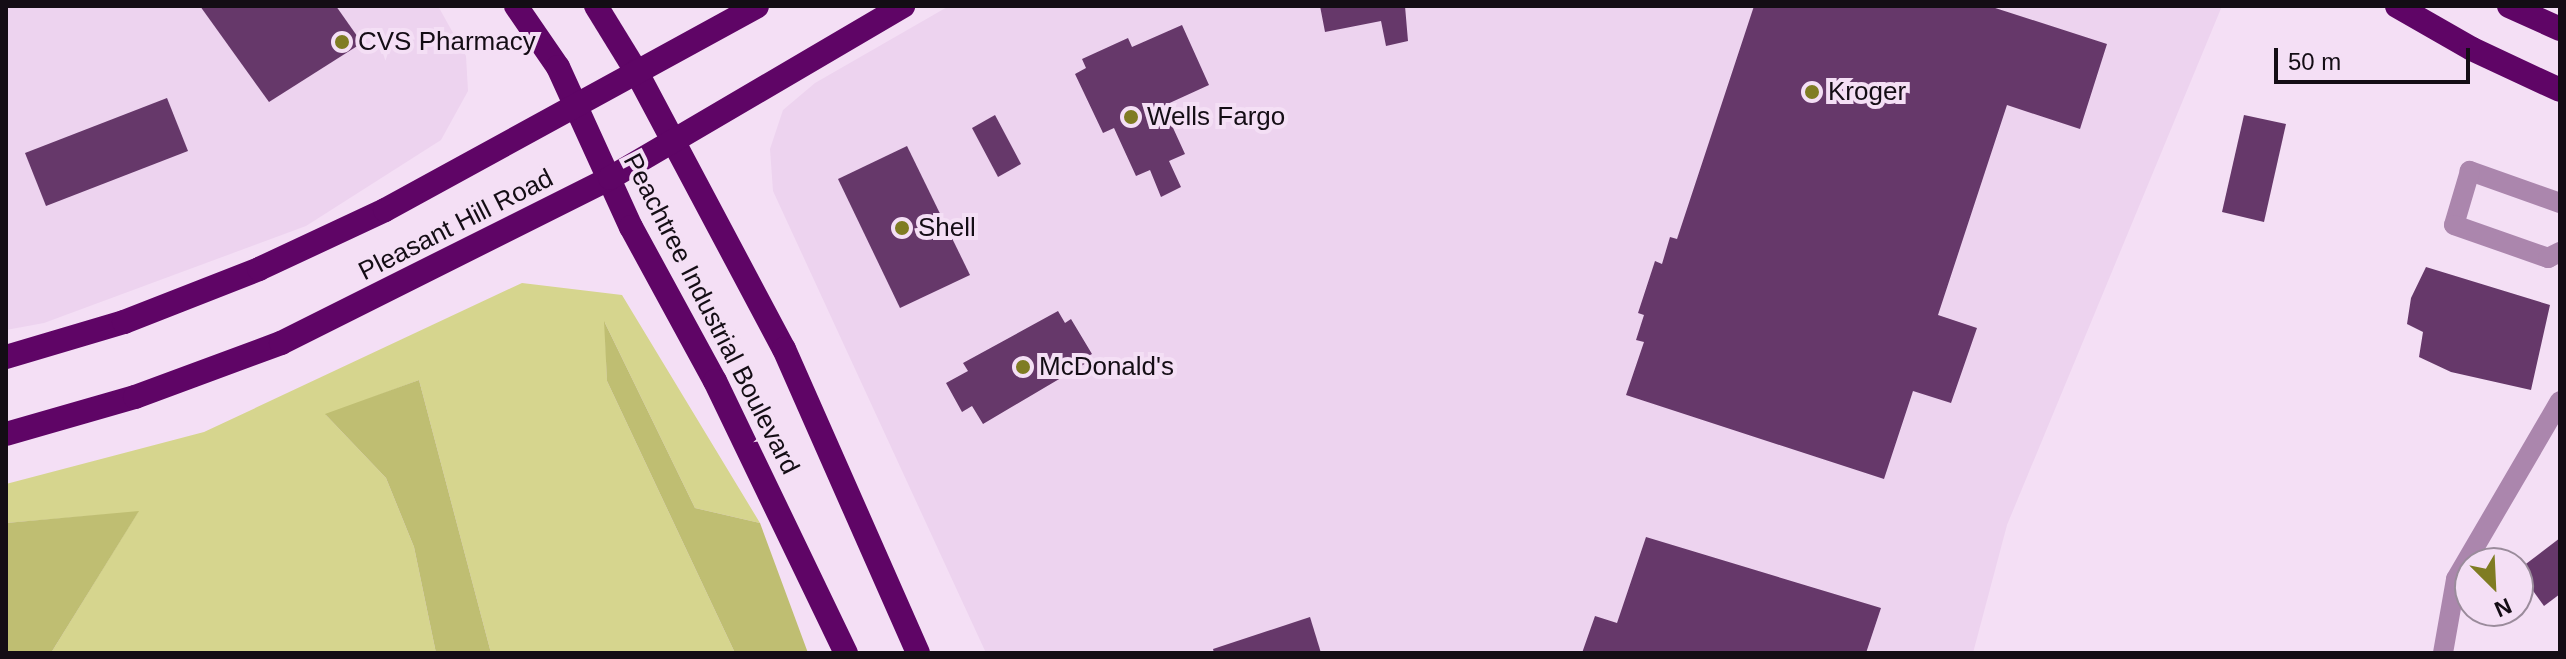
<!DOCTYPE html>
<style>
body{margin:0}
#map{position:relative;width:2566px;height:659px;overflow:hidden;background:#f4dff5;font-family:Arial,sans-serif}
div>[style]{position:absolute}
.built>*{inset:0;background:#edd3ef}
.green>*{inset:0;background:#d6d58e}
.forest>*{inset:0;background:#bfbe72}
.building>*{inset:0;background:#66386a}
.street>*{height:20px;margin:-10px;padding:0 10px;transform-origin:10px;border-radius:10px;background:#ab86ad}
.highway>*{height:24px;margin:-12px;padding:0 12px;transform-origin:12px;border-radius:12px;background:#5f0566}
.dots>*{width:22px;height:22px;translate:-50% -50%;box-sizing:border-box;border:4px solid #f4dff5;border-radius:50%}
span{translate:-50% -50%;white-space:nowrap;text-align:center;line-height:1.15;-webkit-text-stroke:8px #f4dff5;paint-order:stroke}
.poi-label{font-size:26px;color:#140d15}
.left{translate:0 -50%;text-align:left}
.street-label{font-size:26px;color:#140d15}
.frame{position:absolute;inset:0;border:8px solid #140d15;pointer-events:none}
.north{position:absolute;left:2454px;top:547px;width:80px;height:80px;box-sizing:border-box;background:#f4dff5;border:2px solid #9a8b9b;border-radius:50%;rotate:156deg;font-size:22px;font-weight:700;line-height:32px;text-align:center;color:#140d15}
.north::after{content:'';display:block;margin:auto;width:28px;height:36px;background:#7f7c23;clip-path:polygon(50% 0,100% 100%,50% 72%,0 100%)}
.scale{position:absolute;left:2274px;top:48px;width:196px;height:36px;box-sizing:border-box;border:4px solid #140d15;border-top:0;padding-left:10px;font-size:24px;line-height:28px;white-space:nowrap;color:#140d15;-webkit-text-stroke:6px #f4dff5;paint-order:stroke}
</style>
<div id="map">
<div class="built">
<div style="clip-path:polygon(6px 6px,438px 6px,466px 56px,468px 91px,441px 140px,306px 226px,44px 323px,6px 330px)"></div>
<div style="clip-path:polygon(949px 6px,2222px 6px,2007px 525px,1973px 653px,986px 653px,773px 191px,770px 149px,783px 110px,815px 83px)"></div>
</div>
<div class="green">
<div style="clip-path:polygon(522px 283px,622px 295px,760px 523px,695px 508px,605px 323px,607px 381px,735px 653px,491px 653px,419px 380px,326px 415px,386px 478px,414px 547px,436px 653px,51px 653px,138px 512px,6px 523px,6px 484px,204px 432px)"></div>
</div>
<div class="forest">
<div style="clip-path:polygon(604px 321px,695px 508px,760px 523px,808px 653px,735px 653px,607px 381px)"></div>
<div style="clip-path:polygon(419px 380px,491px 653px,436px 653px,414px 547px,386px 478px,325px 414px)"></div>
<div style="clip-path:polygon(139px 511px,51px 653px,6px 653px,6px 523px)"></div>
</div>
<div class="building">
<div style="clip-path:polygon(200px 6px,336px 6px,362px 43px,269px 102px)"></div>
<div style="clip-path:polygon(1320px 6px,1405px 6px,1408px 41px,1386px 46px,1381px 21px,1325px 32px)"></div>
<div style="clip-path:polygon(1754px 6px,1989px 6px,2107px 44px,2080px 129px,2007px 105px,1938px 315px,1977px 328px,1951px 403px,1913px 391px,1884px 479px,1626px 395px,1644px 342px,1636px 340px,1644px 315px,1638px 313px,1655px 261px,1662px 264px,1670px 237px,1677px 239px)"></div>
<div style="clip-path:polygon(1182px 25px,1209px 85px,1163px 106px,1185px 154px,1169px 161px,1181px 187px,1161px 197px,1150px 170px,1136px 176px,1114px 128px,1103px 133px,1075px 74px,1086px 68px,1082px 59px,1128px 38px,1132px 47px)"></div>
<div style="clip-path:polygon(167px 98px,188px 151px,46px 206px,25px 153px)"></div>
<div style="clip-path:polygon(995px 115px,1021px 164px,998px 177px,972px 128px)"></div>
<div style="clip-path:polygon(2244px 115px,2286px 124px,2264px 222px,2222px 212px)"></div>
<div style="clip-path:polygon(907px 146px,970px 275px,900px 308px,838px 179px)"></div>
<div style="clip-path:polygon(2426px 267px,2550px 305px,2531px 390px,2451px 372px,2419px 357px,2423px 332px,2407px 324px,2411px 298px)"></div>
<div style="clip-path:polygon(1058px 311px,1065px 323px,1071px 319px,1092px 354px,1086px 357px,1088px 362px,983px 424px,972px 406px,962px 412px,946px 383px,968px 371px,963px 363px)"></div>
<div style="clip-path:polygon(1646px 537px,1881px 608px,1866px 653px,1582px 653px,1595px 616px,1617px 623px)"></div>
<div style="clip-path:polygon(2560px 538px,2560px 594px,2544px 606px,2518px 570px)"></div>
<div style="clip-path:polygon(1310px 617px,1321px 653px,1214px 653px,1213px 649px)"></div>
</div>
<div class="street">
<div style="left:2560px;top:203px;width:96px;rotate:-160.4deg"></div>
<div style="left:2470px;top:171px;width:56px;rotate:106.5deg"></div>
<div style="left:2454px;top:225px;width:100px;rotate:19.3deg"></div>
<div style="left:2548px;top:258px;width:13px;rotate:-27deg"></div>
<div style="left:2443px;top:653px;width:75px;rotate:-80deg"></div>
<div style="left:2456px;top:579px;width:206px;rotate:-59.7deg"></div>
</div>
<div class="highway">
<div style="left:516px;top:6px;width:74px;rotate:55.5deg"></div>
<div style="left:558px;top:67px;width:176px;rotate:65.5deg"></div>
<div style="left:631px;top:227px;width:175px;rotate:61.4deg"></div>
<div style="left:715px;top:381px;width:302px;rotate:64.3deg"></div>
<div style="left:596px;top:6px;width:76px;rotate:58.4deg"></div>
<div style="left:636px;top:71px;width:315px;rotate:62deg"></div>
<div style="left:784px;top:349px;width:332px;rotate:66.2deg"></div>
<div style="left:2397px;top:6px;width:86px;rotate:29.8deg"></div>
<div style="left:2472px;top:49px;width:97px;rotate:25deg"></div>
<div style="left:2509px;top:6px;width:56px;rotate:24.3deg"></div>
<div style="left:6px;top:357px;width:123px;rotate:-16.5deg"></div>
<div style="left:124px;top:322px;width:145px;rotate:-21.4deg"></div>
<div style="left:259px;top:269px;width:139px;rotate:-25.1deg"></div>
<div style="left:385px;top:210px;width:424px;rotate:-28.7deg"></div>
<div style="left:6px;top:434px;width:134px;rotate:-16deg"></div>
<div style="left:135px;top:397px;width:156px;rotate:-20.3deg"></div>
<div style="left:281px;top:343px;width:368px;rotate:-26.6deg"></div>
<div style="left:610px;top:178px;width:340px;rotate:-30.4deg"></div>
</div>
<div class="dots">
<div style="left:342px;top:42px;background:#7f7c23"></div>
<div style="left:1812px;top:92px;background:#7f7c23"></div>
<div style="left:1131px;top:117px;background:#7f7c23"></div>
<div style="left:902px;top:228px;background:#7f7c23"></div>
<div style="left:1023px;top:367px;background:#7f7c23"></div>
</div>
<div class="poi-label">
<span class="left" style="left:358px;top:42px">CVS Pharmacy</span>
<span class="left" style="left:1828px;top:92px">Kroger</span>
<span class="left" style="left:1147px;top:117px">Wells Fargo</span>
<span class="left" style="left:918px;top:228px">Shell</span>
<span class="left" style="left:1039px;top:367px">McDonald's</span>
</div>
<div class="street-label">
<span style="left:456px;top:225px;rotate:-27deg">Pleasant Hill Road</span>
<span style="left:711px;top:314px;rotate:63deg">Peachtree Industrial Boulevard</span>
</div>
<div class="frame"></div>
<div class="north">N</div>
<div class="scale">50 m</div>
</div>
